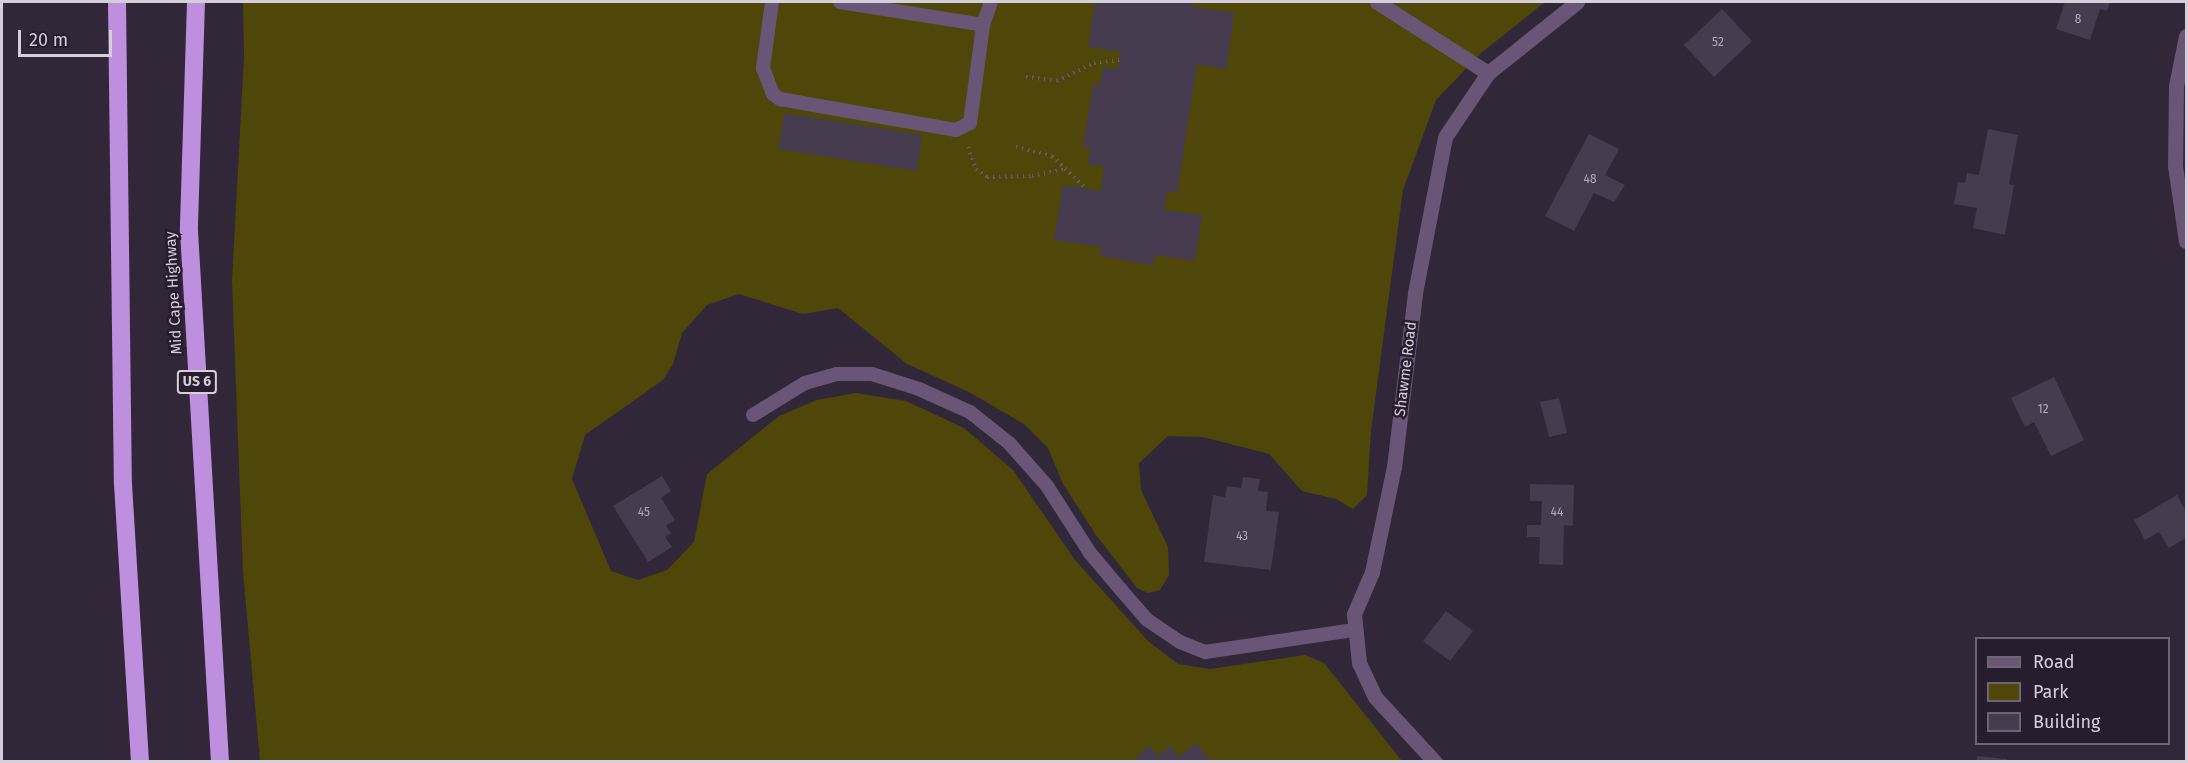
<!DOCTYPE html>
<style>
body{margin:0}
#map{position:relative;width:2188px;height:763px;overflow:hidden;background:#322739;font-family:"Fira Sans",sans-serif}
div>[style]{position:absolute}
.green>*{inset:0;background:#4f4609}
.building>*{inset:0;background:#473b4f}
.path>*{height:4px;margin-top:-2px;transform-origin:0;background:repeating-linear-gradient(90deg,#645a6a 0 1.5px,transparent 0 6px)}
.lane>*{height:14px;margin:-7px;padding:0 7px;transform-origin:7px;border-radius:7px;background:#695676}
.street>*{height:15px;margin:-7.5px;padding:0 7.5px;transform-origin:7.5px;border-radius:7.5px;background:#695676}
.highway>*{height:18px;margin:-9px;padding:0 9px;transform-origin:9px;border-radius:9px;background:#be8fde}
span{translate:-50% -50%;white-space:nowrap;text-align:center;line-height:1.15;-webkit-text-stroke:5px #281d2f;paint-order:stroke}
.number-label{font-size:12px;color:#b2aab8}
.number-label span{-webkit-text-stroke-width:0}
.shield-label span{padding:2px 4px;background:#281d2f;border:2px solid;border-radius:4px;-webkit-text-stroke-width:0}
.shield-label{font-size:14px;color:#d6cfdb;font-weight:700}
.street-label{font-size:15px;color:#d6cfdb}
.frame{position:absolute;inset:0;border:3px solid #d6cfdb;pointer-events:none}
.legend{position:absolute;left:1975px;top:637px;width:195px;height:108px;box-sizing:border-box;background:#281d2f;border:2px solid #6e6474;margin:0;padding:8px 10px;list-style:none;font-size:18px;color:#d6cfdb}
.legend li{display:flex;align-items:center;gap:12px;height:30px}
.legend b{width:30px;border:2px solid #6e6474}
.scale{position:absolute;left:18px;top:30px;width:94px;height:27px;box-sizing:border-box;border:3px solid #d6cfdb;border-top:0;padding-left:8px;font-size:18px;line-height:21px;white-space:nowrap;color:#d6cfdb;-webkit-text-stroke:4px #281d2f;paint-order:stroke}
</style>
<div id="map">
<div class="green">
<div style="clip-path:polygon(243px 2px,1545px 2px,1481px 53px,1436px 100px,1403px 190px,1371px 431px,1367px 495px,1353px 509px,1336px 499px,1302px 491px,1269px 454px,1203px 437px,1168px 436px,1139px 463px,1141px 490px,1168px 547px,1169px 575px,1160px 590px,1148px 593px,1137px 588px,1096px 535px,1063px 484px,1048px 448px,1024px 424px,969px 392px,907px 364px,838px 308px,803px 314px,739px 294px,707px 305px,682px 333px,673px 364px,663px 380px,585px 435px,572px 479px,611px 571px,638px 580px,667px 570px,694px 542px,707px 474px,779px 416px,817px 400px,856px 393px,906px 401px,964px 428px,1013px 470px,1075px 560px,1148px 641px,1178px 664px,1210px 669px,1305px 655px,1324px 663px,1402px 761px,260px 761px,243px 572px,232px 281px,244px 57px)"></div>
</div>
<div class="building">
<div style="clip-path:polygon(1095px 2px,1193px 2px,1193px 7px,1234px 13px,1226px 69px,1197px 64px,1177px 193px,1167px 191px,1164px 210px,1202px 215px,1195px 261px,1155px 255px,1153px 265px,1100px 256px,1102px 247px,1054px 240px,1063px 185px,1101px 191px,1104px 167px,1088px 164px,1090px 148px,1083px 147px,1093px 84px,1100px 85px,1103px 67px,1118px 69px,1121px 52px,1088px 47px)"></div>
<div style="clip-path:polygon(2065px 2px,2110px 2px,2107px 11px,2100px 9px,2090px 40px,2056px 29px)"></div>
<div style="clip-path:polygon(1722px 9px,1752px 41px,1714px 77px,1684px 45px)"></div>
<div style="clip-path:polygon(784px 113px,922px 135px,917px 171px,779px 149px)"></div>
<div style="clip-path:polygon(1988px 129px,2018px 135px,2009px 184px,2014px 185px,2005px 235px,1973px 228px,1977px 208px,1954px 204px,1958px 182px,1965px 183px,1967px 173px,1979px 175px)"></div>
<div style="clip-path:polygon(1589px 134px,1619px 149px,1605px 175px,1625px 185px,1614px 202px,1594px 193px,1574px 231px,1545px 216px)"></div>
<div style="clip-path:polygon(2054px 377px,2084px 440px,2051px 456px,2034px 422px,2025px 427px,2011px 398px)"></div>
<div style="clip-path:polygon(1559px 398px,1567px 433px,1549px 437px,1540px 402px)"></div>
<div style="clip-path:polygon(662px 476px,671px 491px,661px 498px,675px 520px,666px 526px,671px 533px,665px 537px,672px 547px,648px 562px,613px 506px)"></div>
<div style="clip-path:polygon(1243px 477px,1260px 479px,1258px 491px,1268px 492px,1266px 511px,1279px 512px,1271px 570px,1204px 562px,1213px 495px,1225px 497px,1227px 486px,1241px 488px)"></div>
<div style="clip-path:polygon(1530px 484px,1574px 485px,1573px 526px,1564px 525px,1563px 565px,1539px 564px,1540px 537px,1527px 537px,1527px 525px,1541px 525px,1542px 501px,1530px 501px)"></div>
<div style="clip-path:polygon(2177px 495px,2186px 511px,2186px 538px,2169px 548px,2159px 532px,2145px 540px,2134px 520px)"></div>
<div style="clip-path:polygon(1446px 611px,1473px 631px,1450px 661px,1423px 641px)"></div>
<div style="clip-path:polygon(1196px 743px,1212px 762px,1141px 762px,1136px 757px,1149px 746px,1158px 756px,1170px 746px,1179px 757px)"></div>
<div style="clip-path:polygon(1977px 756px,2007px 759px,2007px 762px,1977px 762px)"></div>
</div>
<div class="path">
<div style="left:1026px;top:77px;width:31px;rotate:7deg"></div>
<div style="left:1057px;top:81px;width:41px;rotate:-25.9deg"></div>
<div style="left:1094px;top:63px;width:26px;rotate:-7deg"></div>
<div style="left:968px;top:147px;width:23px;rotate:70deg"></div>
<div style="left:976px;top:169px;width:14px;rotate:36deg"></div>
<div style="left:987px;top:177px;width:45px;rotate:-1.3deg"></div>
<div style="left:1032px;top:176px;width:34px;rotate:-12deg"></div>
<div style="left:1016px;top:147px;width:37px;rotate:14deg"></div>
<div style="left:1052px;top:156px;width:46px;rotate:44.1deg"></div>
</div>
<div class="lane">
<div style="left:772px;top:2px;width:67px;rotate:97.8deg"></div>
<div style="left:763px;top:68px;width:28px;rotate:69deg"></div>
<div style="left:773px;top:94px;width:9px;rotate:36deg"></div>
<div style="left:780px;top:99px;width:179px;rotate:10deg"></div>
<div style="left:956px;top:130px;width:16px;rotate:-27deg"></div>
<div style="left:970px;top:123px;width:99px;rotate:-82.4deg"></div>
<div style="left:983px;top:25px;width:24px;rotate:-71deg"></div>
<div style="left:840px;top:2px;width:145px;rotate:9.1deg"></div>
<div style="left:753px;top:415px;width:61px;rotate:-31.6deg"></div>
<div style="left:805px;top:383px;width:33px;rotate:-16deg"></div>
<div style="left:837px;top:374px;width:35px"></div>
<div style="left:872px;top:374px;width:49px;rotate:17.7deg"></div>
<div style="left:919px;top:389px;width:56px;rotate:24.3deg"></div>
<div style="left:970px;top:412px;width:50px;rotate:38.5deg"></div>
<div style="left:1009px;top:443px;width:57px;rotate:48.5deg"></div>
<div style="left:1047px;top:486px;width:80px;rotate:57.3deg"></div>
<div style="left:1090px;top:553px;width:50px;rotate:49.9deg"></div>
<div style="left:1122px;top:591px;width:37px;rotate:49deg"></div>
<div style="left:1146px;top:619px;width:41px;rotate:34.1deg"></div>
<div style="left:1180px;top:642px;width:27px;rotate:22deg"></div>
<div style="left:1205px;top:652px;width:151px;rotate:-8.4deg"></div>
</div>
<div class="street">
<div style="left:1377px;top:2px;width:132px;rotate:32.6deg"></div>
<div style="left:2186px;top:36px;width:51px;rotate:101.3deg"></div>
<div style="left:2176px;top:86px;width:80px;rotate:90.7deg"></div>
<div style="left:2175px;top:166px;width:76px;rotate:81.7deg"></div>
<div style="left:1435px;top:762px;width:88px;rotate:-132.7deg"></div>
<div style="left:1375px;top:697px;width:38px;rotate:-115deg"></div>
<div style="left:1359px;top:663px;width:49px;rotate:-95.8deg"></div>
<div style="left:1354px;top:614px;width:46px;rotate:-66.8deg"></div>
<div style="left:1372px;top:572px;width:107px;rotate:-78.2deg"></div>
<div style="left:1394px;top:467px;width:175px;rotate:-83.1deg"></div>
<div style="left:1415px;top:293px;width:159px;rotate:-79.1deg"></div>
<div style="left:1445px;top:137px;width:77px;rotate:-56.1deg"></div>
<div style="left:1488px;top:73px;width:114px;rotate:-38.6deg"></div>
</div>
<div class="highway">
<div style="left:117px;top:2px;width:482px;rotate:89.3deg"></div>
<div style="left:123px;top:484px;width:279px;rotate:86.5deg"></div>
<div style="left:196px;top:2px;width:229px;rotate:91.8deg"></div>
<div style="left:189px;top:231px;width:532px;rotate:86.66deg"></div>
</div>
<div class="number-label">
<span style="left:2078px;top:20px">8</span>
<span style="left:1718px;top:43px">52</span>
<span style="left:1590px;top:180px">48</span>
<span style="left:2043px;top:410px">12</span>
<span style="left:644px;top:513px">45</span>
<span style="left:1557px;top:513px">44</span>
<span style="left:1242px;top:537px">43</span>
</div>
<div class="shield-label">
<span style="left:197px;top:382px">US 6</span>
</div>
<div class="street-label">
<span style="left:174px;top:293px;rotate:-93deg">Mid Cape Highway</span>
<span style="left:1406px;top:369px;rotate:-83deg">Shawme Road</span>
</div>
<div class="frame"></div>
<ul class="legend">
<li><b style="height:8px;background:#695676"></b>Road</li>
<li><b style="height:16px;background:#4f4609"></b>Park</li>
<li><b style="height:16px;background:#473b4f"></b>Building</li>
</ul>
<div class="scale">20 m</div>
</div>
